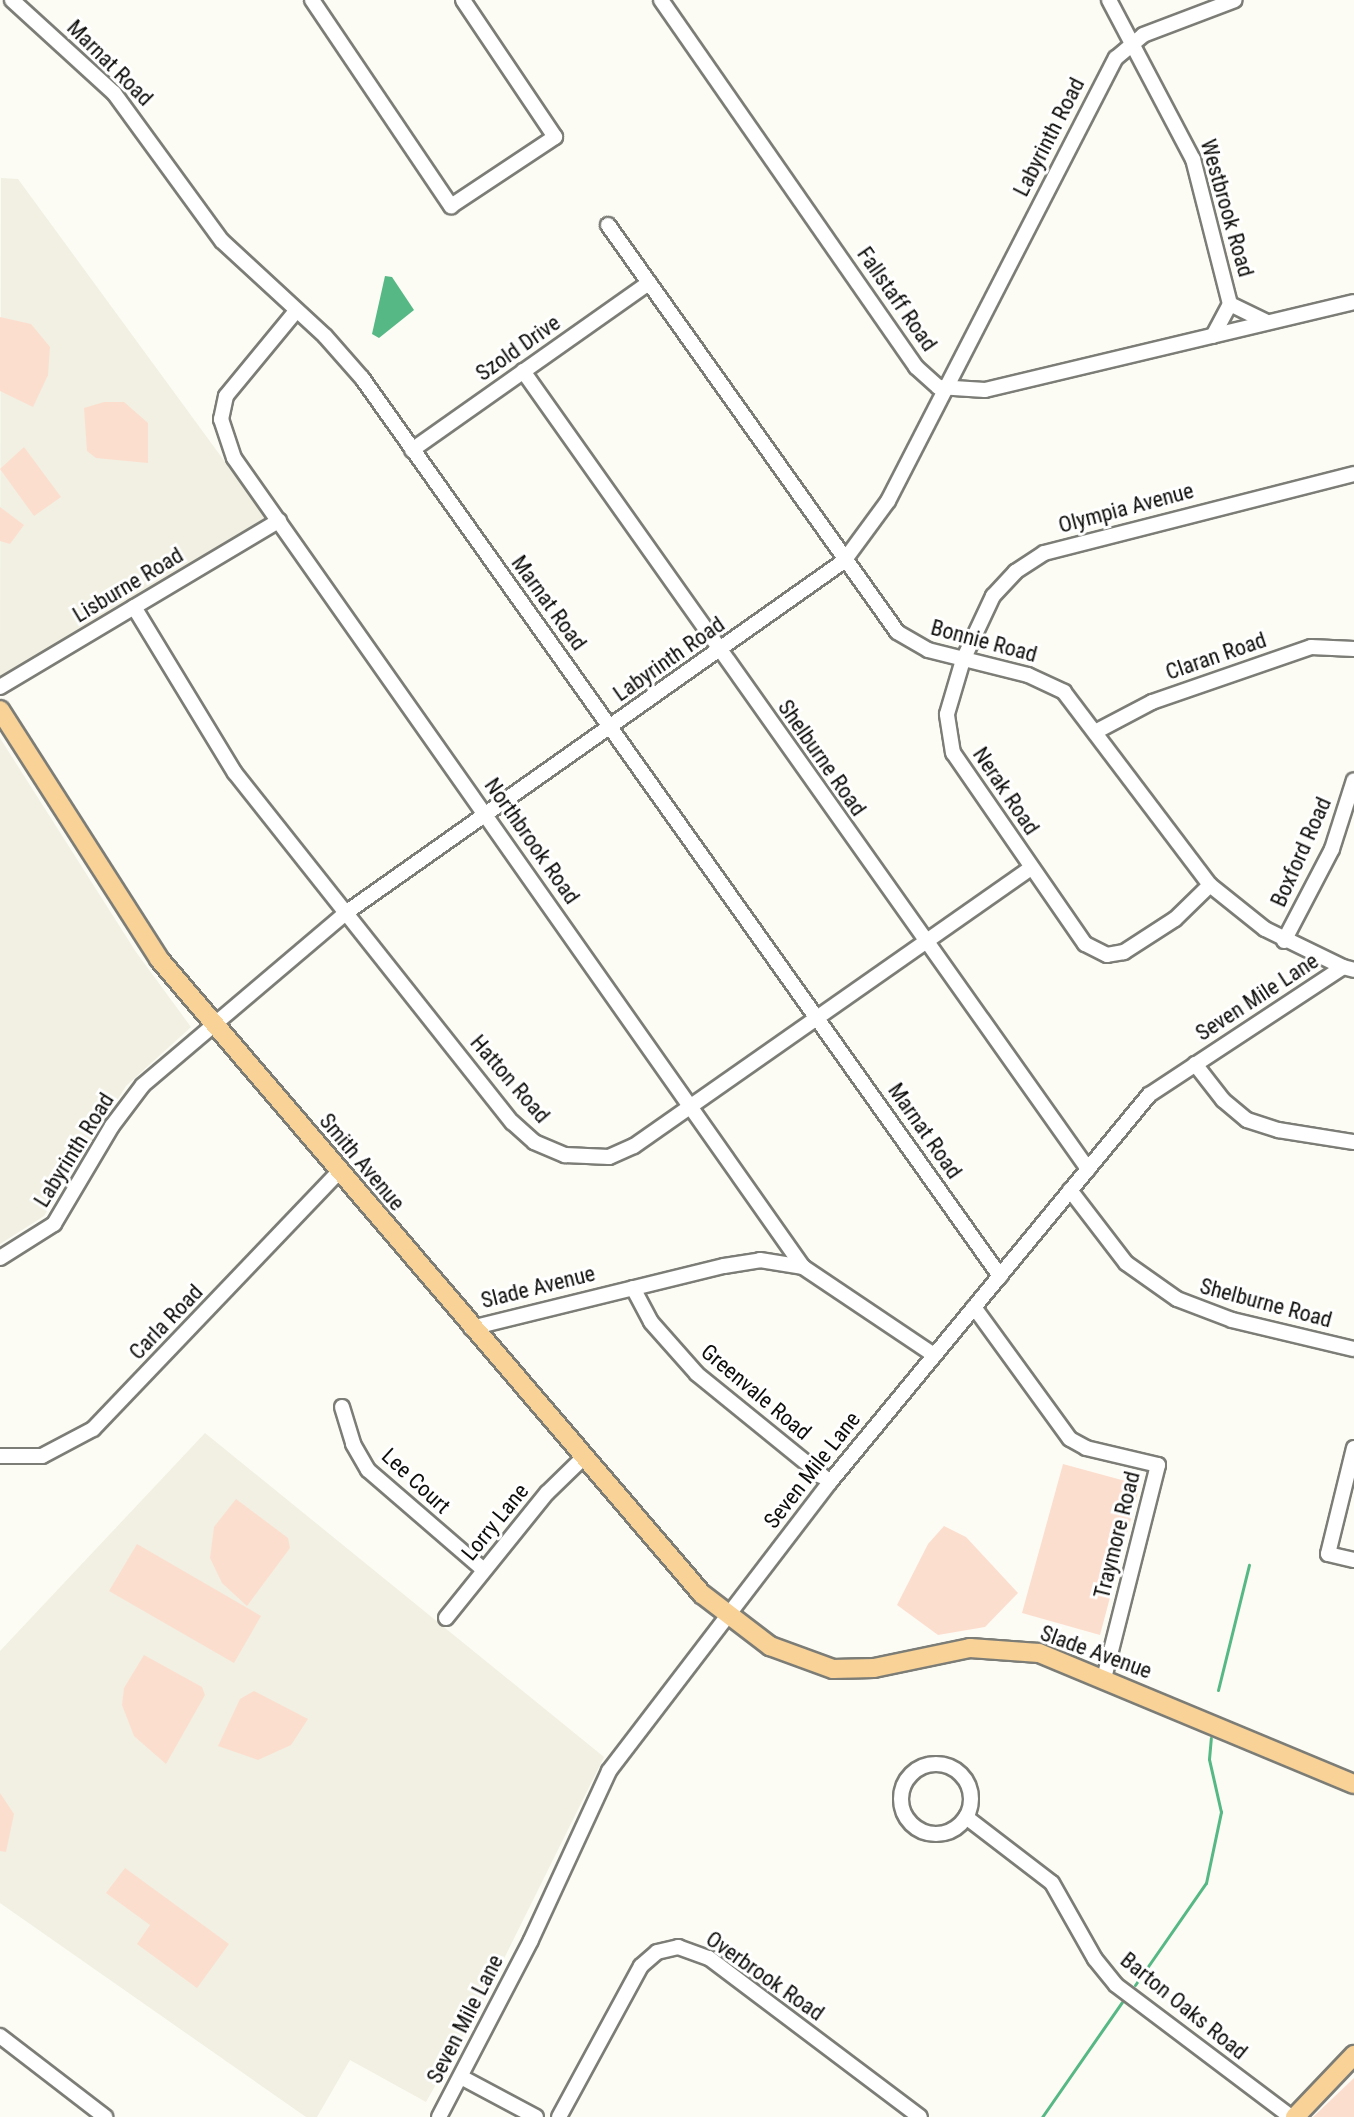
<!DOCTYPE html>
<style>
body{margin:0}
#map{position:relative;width:1354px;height:2117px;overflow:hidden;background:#fcfcf5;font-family:"Roboto Condensed",sans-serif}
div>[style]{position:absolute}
.built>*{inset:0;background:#f1f0e2}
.green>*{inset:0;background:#fcdecf}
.water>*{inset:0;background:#56b884}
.stream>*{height:3px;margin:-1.5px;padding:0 1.5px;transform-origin:1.5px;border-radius:1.5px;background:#56b884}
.roads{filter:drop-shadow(2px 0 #7d7d77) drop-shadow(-2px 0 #7d7d77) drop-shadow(0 2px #7d7d77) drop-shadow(0 -2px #7d7d77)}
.minor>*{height:14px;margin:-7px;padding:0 7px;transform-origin:7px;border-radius:7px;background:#fff}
.minor>.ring{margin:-7px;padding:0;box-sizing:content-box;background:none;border:14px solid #fff;border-radius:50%}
.major>*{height:18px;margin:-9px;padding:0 9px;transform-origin:9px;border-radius:9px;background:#f8d297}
span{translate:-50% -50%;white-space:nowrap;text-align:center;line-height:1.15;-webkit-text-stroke:6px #fff;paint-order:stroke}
.street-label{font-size:22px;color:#0d0d0b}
</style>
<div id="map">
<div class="built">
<div style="clip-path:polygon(1px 178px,18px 179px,266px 518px,0 679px)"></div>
<div style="clip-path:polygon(0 738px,136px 952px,191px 1027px,126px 1086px,44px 1216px,0 1244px)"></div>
<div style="clip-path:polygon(205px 1433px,604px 1757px,485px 1997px,426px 2102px,350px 2060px,317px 2117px,306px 2117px,0 1903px,0 1651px)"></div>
</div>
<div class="green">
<div style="clip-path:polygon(0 317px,31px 324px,50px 347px,48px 375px,33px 407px,0 391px)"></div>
<div style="clip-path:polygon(104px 402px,124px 402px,148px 423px,148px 463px,96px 458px,87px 451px,84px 408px)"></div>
<div style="clip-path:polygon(24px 447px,61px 497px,34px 516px,0 469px)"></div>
<div style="clip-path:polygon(0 507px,24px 525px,10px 544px,0 541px)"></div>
<div style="clip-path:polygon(1063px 1464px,1140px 1485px,1100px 1635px,1022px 1613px)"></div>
<div style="clip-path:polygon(236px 1499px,288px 1538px,290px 1548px,247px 1606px,222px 1583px,210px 1558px,214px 1527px)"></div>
<div style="clip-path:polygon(944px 1526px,966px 1537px,1018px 1593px,985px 1627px,938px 1635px,897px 1605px,928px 1544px)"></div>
<div style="clip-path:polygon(137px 1544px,261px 1616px,234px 1663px,109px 1591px)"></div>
<div style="clip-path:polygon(144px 1655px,202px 1687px,205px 1695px,166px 1764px,134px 1736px,122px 1705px,124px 1688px)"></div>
<div style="clip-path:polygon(254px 1691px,308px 1719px,291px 1745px,258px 1760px,218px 1746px,240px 1699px)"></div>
<div style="clip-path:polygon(0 1793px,14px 1814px,6px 1852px,0 1851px)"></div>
<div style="clip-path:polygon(125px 1868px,229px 1944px,197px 1988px,137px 1944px,150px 1925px,106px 1893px)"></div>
<div style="clip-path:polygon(1354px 2078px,1354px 2117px,1313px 2117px)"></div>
</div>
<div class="water">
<div style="clip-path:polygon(385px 276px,392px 277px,414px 310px,379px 338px,372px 334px)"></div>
</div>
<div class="stream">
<div style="left:1218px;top:1690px;width:129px;rotate:-76.1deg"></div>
<div style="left:1135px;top:1985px;width:124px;rotate:-55.2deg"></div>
<div style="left:1206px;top:1883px;width:73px;rotate:-78.1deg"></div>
<div style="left:1221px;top:1812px;width:54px;rotate:-102.8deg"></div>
<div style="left:1209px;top:1759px;width:21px;rotate:-85deg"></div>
<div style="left:1042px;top:2117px;width:140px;rotate:-55.2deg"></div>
</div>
<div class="roads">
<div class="minor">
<div style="left:12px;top:0;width:138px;rotate:42.4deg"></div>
<div style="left:114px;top:93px;width:183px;rotate:53.9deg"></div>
<div style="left:222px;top:241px;width:140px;rotate:42.7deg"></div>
<div style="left:325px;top:336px;width:56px;rotate:48.6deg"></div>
<div style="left:362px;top:378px;width:1102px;rotate:54.61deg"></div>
<div style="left:312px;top:0;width:249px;rotate:56deg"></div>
<div style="left:451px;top:206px;width:125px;rotate:-33.6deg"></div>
<div style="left:555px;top:137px;width:165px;rotate:-123.9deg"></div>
<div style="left:661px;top:0;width:447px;rotate:55.2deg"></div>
<div style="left:916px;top:367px;width:30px;rotate:42deg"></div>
<div style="left:938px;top:387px;width:47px;rotate:3.7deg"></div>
<div style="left:985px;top:390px;width:379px;rotate:-13.4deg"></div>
<div style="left:1109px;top:0;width:180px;rotate:62.2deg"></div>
<div style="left:1193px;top:159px;width:150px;rotate:75.7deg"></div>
<div style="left:1230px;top:304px;width:36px;rotate:118deg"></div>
<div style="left:608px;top:225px;width:499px;rotate:54.6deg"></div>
<div style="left:897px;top:632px;width:36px;rotate:30deg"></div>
<div style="left:928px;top:650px;width:103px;rotate:14deg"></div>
<div style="left:1028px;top:675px;width:40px;rotate:25deg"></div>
<div style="left:1064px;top:692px;width:242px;rotate:52.9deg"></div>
<div style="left:1210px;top:885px;width:70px;rotate:38.7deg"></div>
<div style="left:1265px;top:929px;width:87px;rotate:26deg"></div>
<div style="left:1230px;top:304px;width:39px;rotate:26deg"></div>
<div style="left:296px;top:311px;width:110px;rotate:129.5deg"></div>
<div style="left:226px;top:396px;width:24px;rotate:102deg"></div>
<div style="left:221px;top:419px;width:41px;rotate:71.6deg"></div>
<div style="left:234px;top:458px;width:989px;rotate:54.88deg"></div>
<div style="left:803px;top:1267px;width:158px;rotate:33.9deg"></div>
<div style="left:523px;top:371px;width:978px;rotate:54.7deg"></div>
<div style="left:412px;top:450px;width:290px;rotate:-35.2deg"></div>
<div style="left:134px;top:607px;width:194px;rotate:58.7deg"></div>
<div style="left:235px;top:773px;width:446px;rotate:51.6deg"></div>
<div style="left:512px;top:1122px;width:30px;rotate:42deg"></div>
<div style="left:534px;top:1142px;width:34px;rotate:23deg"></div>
<div style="left:565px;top:1155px;width:44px;rotate:2.6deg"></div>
<div style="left:609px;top:1157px;width:27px;rotate:-24deg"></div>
<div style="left:634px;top:1146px;width:485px;rotate:-35deg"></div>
<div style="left:0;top:687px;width:325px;rotate:-30.8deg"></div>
<div style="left:1097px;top:731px;width:62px;rotate:-27.8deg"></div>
<div style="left:1152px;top:702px;width:168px;rotate:-19.1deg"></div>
<div style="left:1311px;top:647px;width:43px;rotate:2.7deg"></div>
<div style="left:1210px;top:885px;width:49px;rotate:135.8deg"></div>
<div style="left:1175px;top:919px;width:61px;rotate:147.1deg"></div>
<div style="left:1124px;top:952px;width:17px;rotate:170deg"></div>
<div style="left:1107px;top:955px;width:25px;rotate:-153deg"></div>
<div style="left:1085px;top:944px;width:232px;rotate:-124.6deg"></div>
<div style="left:953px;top:753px;width:39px;rotate:-99deg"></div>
<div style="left:947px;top:714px;width:56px;rotate:-73.5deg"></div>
<div style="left:963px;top:660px;width:71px;rotate:-64.9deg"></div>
<div style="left:993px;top:596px;width:33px;rotate:-47deg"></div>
<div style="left:1015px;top:572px;width:35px;rotate:-33deg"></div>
<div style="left:1044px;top:553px;width:320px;rotate:-14.3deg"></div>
<div style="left:1284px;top:941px;width:104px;rotate:-62.4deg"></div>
<div style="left:1332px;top:849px;width:72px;rotate:-72.3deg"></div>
<div style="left:1195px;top:1064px;width:46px;rotate:52.1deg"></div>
<div style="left:1223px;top:1100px;width:31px;rotate:40deg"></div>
<div style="left:1247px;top:1120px;width:33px;rotate:18deg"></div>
<div style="left:1278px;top:1130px;width:77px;rotate:9deg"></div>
<div style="left:1070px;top:1190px;width:92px;rotate:52.5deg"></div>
<div style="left:1126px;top:1263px;width:62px;rotate:35.2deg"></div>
<div style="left:1177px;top:1299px;width:59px;rotate:20.9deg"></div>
<div style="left:1232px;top:1320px;width:125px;rotate:13.4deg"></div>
<div style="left:0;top:1258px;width:64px;rotate:-32.2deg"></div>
<div style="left:54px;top:1224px;width:114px;rotate:-59.4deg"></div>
<div style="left:112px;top:1126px;width:51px;rotate:-52.9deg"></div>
<div style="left:143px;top:1085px;width:267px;rotate:-40.3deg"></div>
<div style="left:347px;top:912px;width:608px;rotate:-35.23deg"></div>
<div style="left:844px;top:561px;width:74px;rotate:-53.7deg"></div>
<div style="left:888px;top:501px;width:498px;rotate:-62.8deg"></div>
<div style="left:1116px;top:58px;width:35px;rotate:-40deg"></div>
<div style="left:1143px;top:35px;width:98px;rotate:-20.8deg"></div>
<div style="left:633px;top:1288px;width:38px;rotate:62deg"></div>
<div style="left:651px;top:1322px;width:69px;rotate:48.5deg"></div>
<div style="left:697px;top:1374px;width:171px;rotate:39.1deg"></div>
<div style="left:974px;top:1307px;width:163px;rotate:54deg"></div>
<div style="left:1070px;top:1439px;width:18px;rotate:29deg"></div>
<div style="left:1086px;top:1448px;width:74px;rotate:13.3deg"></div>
<div style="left:1158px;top:1465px;width:220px;rotate:104.2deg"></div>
<div style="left:471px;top:1328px;width:260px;rotate:-13.8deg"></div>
<div style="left:724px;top:1266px;width:36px;rotate:-9deg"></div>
<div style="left:760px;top:1260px;width:44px;rotate:9.2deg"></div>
<div style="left:342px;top:1407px;width:39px;rotate:73deg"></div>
<div style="left:353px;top:1444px;width:30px;rotate:60deg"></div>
<div style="left:368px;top:1470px;width:153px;rotate:40.8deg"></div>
<div style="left:1354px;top:1448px;width:109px;rotate:103.8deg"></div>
<div style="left:1328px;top:1554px;width:27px;rotate:13deg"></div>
<div style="left:0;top:1456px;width:42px"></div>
<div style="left:42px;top:1456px;width:58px;rotate:-27.9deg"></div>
<div style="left:93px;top:1429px;width:356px;rotate:-46.3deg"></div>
<div style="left:446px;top:1618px;width:161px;rotate:-51.1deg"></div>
<div style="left:547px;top:1493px;width:50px;rotate:-44.2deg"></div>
<div class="ring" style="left:901px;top:1764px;width:56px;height:56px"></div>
<div style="left:966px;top:1817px;width:108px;rotate:37.5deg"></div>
<div style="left:1052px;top:1883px;width:87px;rotate:60.5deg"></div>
<div style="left:1095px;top:1959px;width:33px;rotate:51deg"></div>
<div style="left:1116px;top:1985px;width:219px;rotate:37deg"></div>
<div style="left:0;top:2036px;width:133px;rotate:37.6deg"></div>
<div style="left:461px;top:2077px;width:85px;rotate:28.1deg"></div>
<div style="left:439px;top:2117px;width:199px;rotate:-62.5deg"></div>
<div style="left:531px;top:1940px;width:186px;rotate:-65.2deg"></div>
<div style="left:609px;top:1771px;width:364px;rotate:-52.6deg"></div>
<div style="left:830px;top:1482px;width:502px;rotate:-50.5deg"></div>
<div style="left:1149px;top:1095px;width:232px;rotate:-33.4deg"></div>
<div style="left:1343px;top:967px;width:11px;rotate:15deg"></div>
<div style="left:559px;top:2117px;width:172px;rotate:-61.5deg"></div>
<div style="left:641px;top:1966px;width:21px;rotate:-41deg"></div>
<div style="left:657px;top:1952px;width:22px;rotate:-13deg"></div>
<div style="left:678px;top:1947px;width:33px;rotate:20deg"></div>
<div style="left:709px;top:1958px;width:264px;rotate:37deg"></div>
</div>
<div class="major">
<div style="left:0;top:710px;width:295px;rotate:57.4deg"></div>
<div style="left:159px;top:959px;width:836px;rotate:49.47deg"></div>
<div style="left:702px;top:1594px;width:86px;rotate:37.4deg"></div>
<div style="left:770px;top:1646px;width:67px;rotate:20.1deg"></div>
<div style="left:833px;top:1669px;width:41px;rotate:-1.4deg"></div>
<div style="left:874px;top:1668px;width:98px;rotate:-11.8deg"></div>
<div style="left:970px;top:1648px;width:69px;rotate:4.1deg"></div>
<div style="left:1039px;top:1653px;width:341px;rotate:22.6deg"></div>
<div style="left:1295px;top:2117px;width:86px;rotate:-46.4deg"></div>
</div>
</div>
<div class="street-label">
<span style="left:110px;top:63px;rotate:45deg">Marnat Road</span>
<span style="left:1049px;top:137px;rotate:-63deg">Labyrinth Road</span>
<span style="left:1227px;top:208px;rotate:74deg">Westbrook Road</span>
<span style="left:897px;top:299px;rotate:55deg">Fallstaff Road</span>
<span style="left:518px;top:348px;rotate:-35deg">Szold Drive</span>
<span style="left:1126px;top:508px;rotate:-15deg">Olympia Avenue</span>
<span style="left:128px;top:585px;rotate:-31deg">Lisburne Road</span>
<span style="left:549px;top:603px;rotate:54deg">Marnat Road</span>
<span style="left:984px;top:641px;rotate:15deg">Bonnie Road</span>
<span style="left:1216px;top:656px;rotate:-19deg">Claran Road</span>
<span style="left:669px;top:659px;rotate:-35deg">Labyrinth Road</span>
<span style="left:822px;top:758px;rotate:55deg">Shelburne Road</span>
<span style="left:1006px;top:791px;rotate:56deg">Nerak Road</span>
<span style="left:532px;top:841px;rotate:55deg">Northbrook Road</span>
<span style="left:1301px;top:852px;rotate:-66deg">Boxford Road</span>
<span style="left:1257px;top:997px;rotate:-33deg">Seven Mile Lane</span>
<span style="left:510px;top:1079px;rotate:49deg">Hatton Road</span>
<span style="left:925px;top:1131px;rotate:55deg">Marnat Road</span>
<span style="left:74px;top:1150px;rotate:-58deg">Labyrinth Road</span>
<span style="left:362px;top:1162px;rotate:50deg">Smith Avenue</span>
<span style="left:538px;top:1287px;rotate:-14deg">Slade Avenue</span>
<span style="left:1266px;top:1303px;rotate:15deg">Shelburne Road</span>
<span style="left:166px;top:1322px;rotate:-46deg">Carla Road</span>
<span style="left:756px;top:1392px;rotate:40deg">Greenvale Road</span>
<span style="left:812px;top:1470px;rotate:-52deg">Seven Mile Lane</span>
<span style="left:416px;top:1481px;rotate:43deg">Lee Court</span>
<span style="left:495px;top:1522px;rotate:-51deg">Lorry Lane</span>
<span style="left:1117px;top:1535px;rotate:-76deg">Traymore Road</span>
<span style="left:1096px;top:1652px;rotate:20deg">Slade Avenue</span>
<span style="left:765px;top:1976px;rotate:35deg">Overbrook Road</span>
<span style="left:1184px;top:2006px;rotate:39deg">Barton Oaks Road</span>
<span style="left:465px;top:2019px;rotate:-63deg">Seven Mile Lane</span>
</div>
</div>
